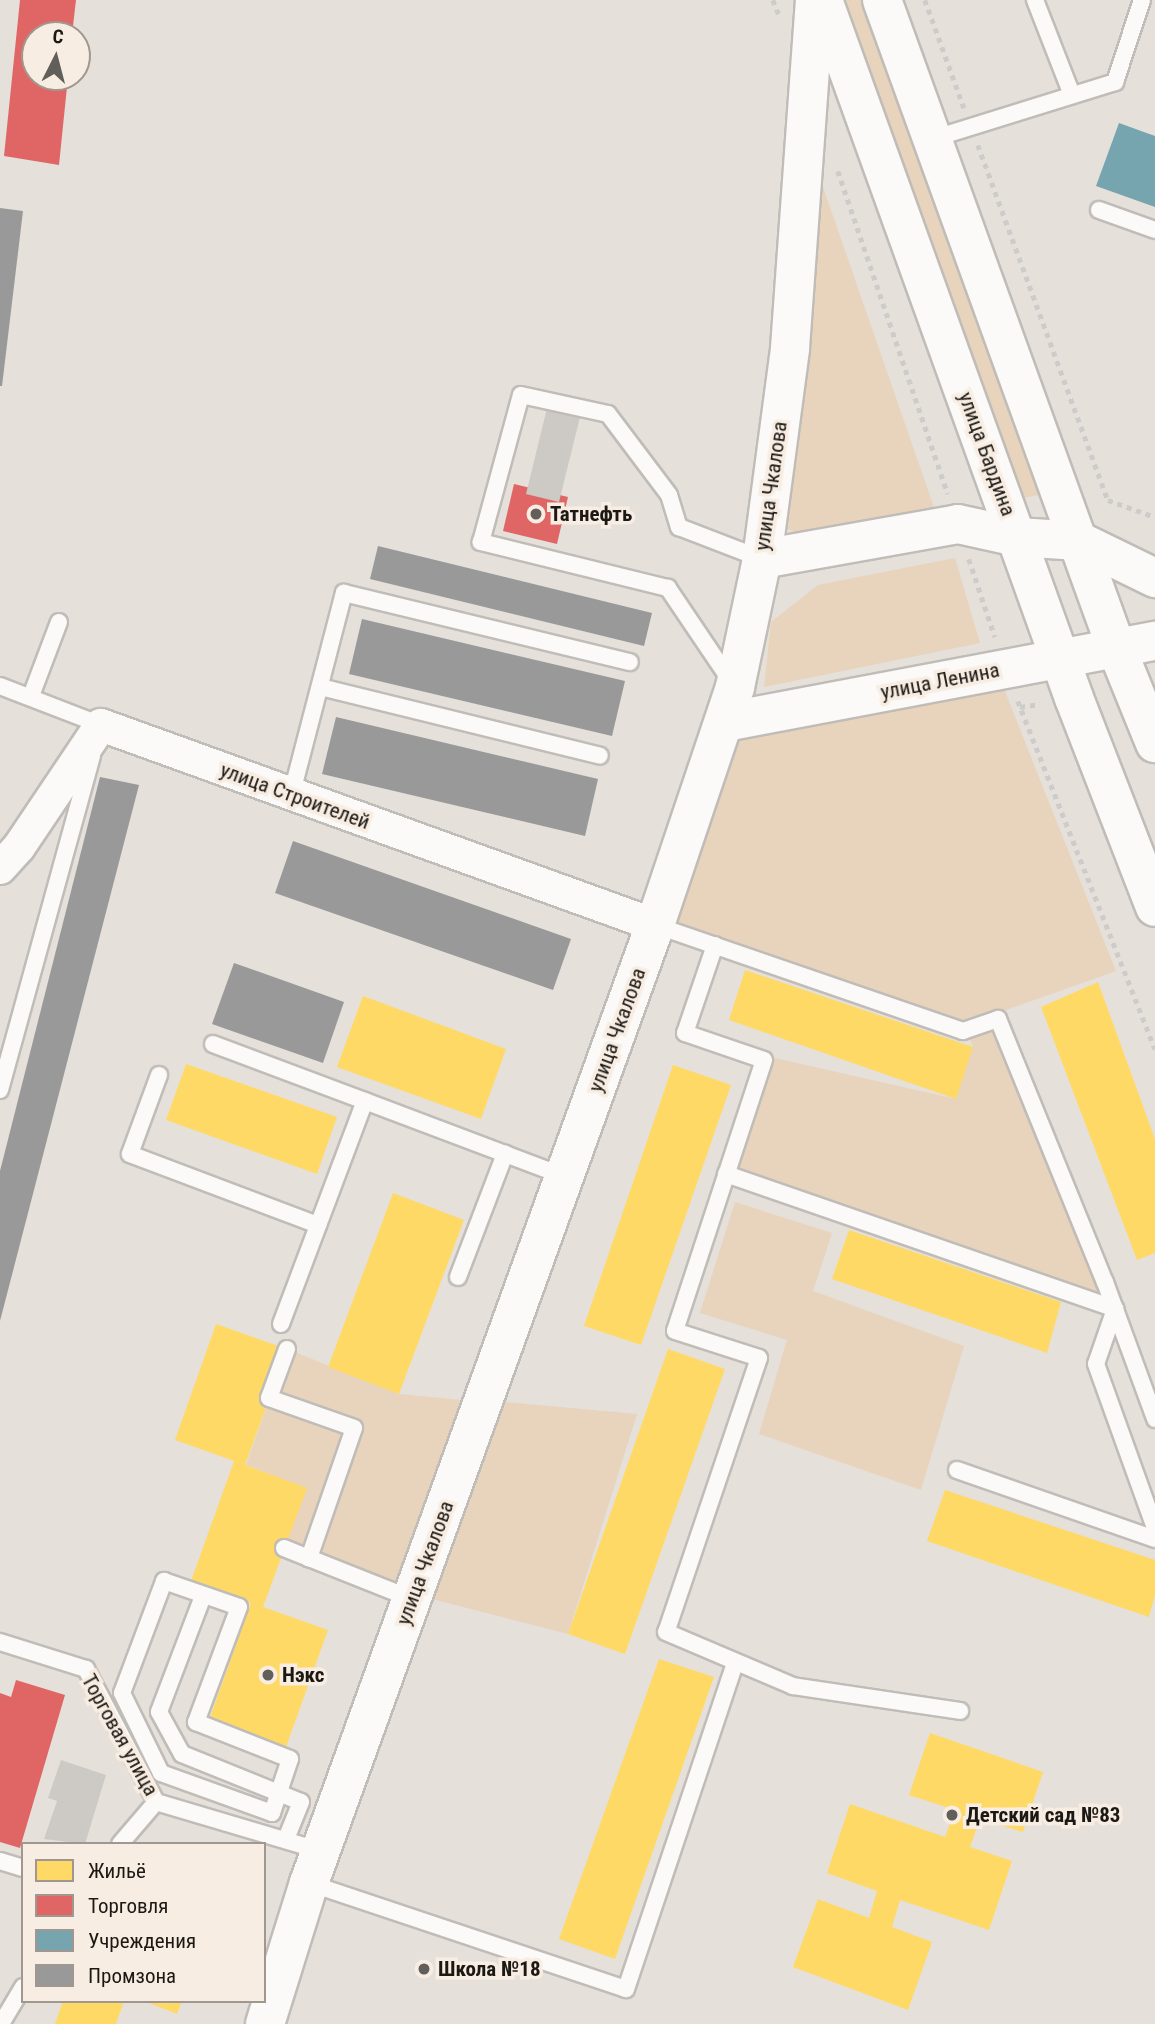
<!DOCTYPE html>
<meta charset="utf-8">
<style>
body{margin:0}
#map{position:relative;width:1155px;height:2024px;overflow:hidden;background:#e5e0da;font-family:"Roboto Condensed",sans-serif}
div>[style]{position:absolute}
.green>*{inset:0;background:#e8d3bc}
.homes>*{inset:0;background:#ffd966}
.shops>*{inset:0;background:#e06666}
.public>*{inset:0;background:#76a5af}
.industry>*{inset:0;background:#999}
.building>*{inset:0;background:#cdc9c4}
.path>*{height:4.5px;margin-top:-2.25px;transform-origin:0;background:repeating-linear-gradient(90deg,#cdcccb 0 5px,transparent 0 10px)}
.roads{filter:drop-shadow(2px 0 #c0bcb7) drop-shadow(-2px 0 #c0bcb7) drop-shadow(0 2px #c0bcb7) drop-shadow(0 -2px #c0bcb7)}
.service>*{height:16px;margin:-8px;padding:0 8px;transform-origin:8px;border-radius:8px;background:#fbfaf9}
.minor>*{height:32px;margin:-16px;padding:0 16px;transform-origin:16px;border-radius:16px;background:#fbfaf9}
.tertiary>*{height:38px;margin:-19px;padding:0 19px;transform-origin:19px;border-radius:19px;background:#fbfaf9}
.secondary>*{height:38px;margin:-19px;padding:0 19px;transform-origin:19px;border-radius:19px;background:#fbfaf9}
.dots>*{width:19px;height:19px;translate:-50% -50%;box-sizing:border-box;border:4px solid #f8ede2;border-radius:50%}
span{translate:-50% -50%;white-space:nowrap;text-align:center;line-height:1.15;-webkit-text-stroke:7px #f8ede2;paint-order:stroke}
.street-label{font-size:21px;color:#1c1814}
.poi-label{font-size:21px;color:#1c1814;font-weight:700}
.left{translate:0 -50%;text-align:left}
.legend{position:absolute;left:21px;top:1842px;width:245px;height:161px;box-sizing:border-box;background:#f8ede2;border:2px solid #a09890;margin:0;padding:9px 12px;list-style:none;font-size:21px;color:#1c1814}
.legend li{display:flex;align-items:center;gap:14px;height:35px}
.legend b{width:35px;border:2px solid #a09890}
.north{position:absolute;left:21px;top:21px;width:70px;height:70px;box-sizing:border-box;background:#f8ede2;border:2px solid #a09890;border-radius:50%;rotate:6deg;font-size:19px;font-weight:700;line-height:28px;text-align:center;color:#1c1814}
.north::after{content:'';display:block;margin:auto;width:24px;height:32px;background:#625e59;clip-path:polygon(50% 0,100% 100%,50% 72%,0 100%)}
</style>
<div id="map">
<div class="green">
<div style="clip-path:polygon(846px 0,869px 0,1046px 494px,1021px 498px)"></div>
<div style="clip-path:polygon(823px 187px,938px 519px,818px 545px,788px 529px)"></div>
<div style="clip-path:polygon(955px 558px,980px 643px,764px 687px,771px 622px,818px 585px)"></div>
<div style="clip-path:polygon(1000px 679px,1116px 971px,964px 1025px,666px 923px,732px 731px)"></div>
<div style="clip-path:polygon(995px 1025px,1107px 1301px,732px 1172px,770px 1057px,956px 1099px,973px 1047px,968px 1034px)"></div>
<div style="clip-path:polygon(735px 1202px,832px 1233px,813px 1291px,964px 1346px,921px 1490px,759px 1434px,787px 1340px,700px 1313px)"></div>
<div style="clip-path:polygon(292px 1351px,399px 1394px,472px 1401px,405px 1591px,316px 1556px,359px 1425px,275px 1396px)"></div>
<div style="clip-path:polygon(494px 1401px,637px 1414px,568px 1634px,424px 1597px)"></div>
<div style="clip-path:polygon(268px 1402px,347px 1431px,306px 1552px,286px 1544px,306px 1488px,246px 1465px)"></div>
</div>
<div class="homes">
<div style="clip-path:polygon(745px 970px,973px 1047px,956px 1099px,729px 1020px)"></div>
<div style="clip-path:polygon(1098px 982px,1155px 1139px,1155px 1253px,1137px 1260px,1041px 1007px)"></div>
<div style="clip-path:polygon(363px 996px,506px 1049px,481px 1119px,337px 1067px)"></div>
<div style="clip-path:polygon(186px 1064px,337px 1117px,317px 1174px,166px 1120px)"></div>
<div style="clip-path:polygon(673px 1065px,731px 1085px,641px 1345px,584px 1326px)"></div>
<div style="clip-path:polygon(393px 1193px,464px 1220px,399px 1394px,328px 1367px)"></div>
<div style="clip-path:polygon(849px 1230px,1061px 1302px,1047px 1353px,832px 1279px)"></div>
<div style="clip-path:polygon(216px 1324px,287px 1349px,245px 1465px,307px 1488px,263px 1607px,328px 1630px,286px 1747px,209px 1720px,251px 1603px,191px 1581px,234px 1461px,175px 1440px)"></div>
<div style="clip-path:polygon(668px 1349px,725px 1369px,625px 1654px,568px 1634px)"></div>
<div style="clip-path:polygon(945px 1490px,1155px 1560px,1155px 1595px,1149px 1617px,927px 1541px)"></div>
<div style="clip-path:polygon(659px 1659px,714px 1677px,615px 1959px,559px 1939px)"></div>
<div style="clip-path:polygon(930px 1733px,1043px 1772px,1023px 1832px,980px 1819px,970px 1847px,1012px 1861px,989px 1930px,900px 1900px,892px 1927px,932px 1942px,908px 2010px,793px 1967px,818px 1899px,869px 1918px,877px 1891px,827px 1873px,850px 1804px,945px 1837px,955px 1810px,909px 1795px)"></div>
<div style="clip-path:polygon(63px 2001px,124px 2001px,116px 2024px,55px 2024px)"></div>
<div style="clip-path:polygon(144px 2001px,182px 2001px,177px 2014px)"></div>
</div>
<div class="shops">
<div style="clip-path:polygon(20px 0,76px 0,72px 35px,35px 35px,35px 77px,68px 77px,59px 165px,4px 156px)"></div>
<div style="clip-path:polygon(514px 484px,568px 497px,557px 544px,503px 531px)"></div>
<div style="clip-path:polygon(16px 1680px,65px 1695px,20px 1848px,0 1842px,0 1693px,11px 1697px)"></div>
</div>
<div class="public">
<div style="clip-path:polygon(1119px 123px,1155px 136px,1155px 207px,1096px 186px)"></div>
</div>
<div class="industry">
<div style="clip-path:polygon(0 208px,23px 211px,2px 386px,0 386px)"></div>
<div style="clip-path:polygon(378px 546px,652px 613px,644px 646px,370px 579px)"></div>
<div style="clip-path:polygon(362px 619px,625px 681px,612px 736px,349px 674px)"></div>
<div style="clip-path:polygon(336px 717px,598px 779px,585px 836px,322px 774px)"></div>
<div style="clip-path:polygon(100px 777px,139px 785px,0 1321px,0 1171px)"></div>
<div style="clip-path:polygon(293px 841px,571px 939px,553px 990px,275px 893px)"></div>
<div style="clip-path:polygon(234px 963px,344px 1002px,323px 1063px,212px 1024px)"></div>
</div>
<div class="building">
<div style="clip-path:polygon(549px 400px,582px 409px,559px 502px,526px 494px)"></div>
<div style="clip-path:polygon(61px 1760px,106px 1775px,85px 1844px,44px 1839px,57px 1801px,48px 1798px)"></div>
</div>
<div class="path">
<div style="left:773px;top:0;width:16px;rotate:68deg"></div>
<div style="left:925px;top:0;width:115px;rotate:70.1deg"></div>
<div style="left:978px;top:145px;width:378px;rotate:69.9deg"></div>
<div style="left:1108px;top:500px;width:50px;rotate:19.9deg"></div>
<div style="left:838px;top:171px;width:341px;rotate:71.2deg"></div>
<div style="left:969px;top:559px;width:82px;rotate:71.6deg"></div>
<div style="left:1018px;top:701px;width:374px;rotate:68.5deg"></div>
<div style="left:1020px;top:707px;width:20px;rotate:-9deg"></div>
</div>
<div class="roads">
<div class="service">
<div style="left:1035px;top:0;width:102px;rotate:68.7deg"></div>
<div style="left:932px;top:139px;width:192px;rotate:-17.3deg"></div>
<div style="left:1115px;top:82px;width:86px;rotate:-71.8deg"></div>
<div style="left:1099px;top:210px;width:59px;rotate:19.7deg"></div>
<div style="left:732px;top:683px;width:115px;rotate:-124deg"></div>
<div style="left:668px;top:588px;width:193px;rotate:-166.2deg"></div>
<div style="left:481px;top:542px;width:152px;rotate:-74.8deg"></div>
<div style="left:521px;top:395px;width:89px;rotate:12.3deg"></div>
<div style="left:608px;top:414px;width:101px;rotate:53deg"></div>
<div style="left:669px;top:495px;width:34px;rotate:73deg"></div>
<div style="left:679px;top:527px;width:89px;rotate:21.1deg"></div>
<div style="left:0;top:686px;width:108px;rotate:21.1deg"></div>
<div style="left:101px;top:725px;width:5px;rotate:112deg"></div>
<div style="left:320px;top:687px;width:288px;rotate:13.8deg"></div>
<div style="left:31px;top:696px;width:79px;rotate:-69.3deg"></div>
<div style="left:291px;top:796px;width:210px;rotate:-75.4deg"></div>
<div style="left:344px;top:593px;width:294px;rotate:13.6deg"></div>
<div style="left:655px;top:925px;width:326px;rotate:19deg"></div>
<div style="left:963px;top:1031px;width:37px;rotate:-19deg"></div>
<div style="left:998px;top:1019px;width:284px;rotate:67.9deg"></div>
<div style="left:1105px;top:1282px;width:146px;rotate:69.9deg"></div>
<div style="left:715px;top:945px;width:93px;rotate:108.8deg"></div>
<div style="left:685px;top:1033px;width:83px;rotate:18.9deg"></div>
<div style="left:764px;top:1060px;width:285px;rotate:108.2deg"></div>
<div style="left:675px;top:1331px;width:88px;rotate:17.8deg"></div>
<div style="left:759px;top:1358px;width:289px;rotate:108.7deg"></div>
<div style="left:666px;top:1632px;width:138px;rotate:23deg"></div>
<div style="left:793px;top:1686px;width:169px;rotate:8.5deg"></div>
<div style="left:213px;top:1044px;width:162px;rotate:20.6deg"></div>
<div style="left:159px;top:1075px;width:84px;rotate:110.2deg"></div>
<div style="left:130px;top:1154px;width:201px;rotate:20.7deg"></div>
<div style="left:0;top:1090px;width:347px;rotate:-74.6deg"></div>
<div style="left:726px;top:1174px;width:412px;rotate:19.1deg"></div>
<div style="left:1115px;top:1309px;width:58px;rotate:109.1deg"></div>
<div style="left:1096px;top:1364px;width:174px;rotate:70.2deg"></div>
<div style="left:458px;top:1277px;width:132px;rotate:-69.1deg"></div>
<div style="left:281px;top:1324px;width:238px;rotate:-69.4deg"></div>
<div style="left:365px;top:1101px;width:213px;rotate:20.7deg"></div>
<div style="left:287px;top:1349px;width:52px;rotate:110.2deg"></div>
<div style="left:269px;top:1398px;width:90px;rotate:19.4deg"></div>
<div style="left:354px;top:1428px;width:138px;rotate:109.1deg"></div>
<div style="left:309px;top:1558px;width:111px;rotate:21.7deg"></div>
<div style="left:957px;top:1470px;width:210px;rotate:19.2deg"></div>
<div style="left:284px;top:1548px;width:27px;rotate:22deg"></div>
<div style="left:164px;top:1581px;width:79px;rotate:19.1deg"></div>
<div style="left:239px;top:1607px;width:123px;rotate:110.5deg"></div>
<div style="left:196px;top:1722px;width:101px;rotate:21.5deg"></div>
<div style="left:290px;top:1759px;width:57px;rotate:108.4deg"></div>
<div style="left:272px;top:1813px;width:118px;rotate:-160.2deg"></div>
<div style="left:161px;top:1773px;width:89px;rotate:-116deg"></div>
<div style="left:122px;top:1693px;width:120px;rotate:-69.4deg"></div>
<div style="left:203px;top:1596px;width:124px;rotate:110.8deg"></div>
<div style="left:159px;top:1712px;width:48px;rotate:61.3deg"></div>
<div style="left:182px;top:1754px;width:128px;rotate:22deg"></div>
<div style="left:301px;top:1802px;width:40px;rotate:112deg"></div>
<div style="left:0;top:1642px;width:90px;rotate:17.4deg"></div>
<div style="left:86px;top:1669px;width:150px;rotate:62.2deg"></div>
<div style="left:156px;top:1802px;width:172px;rotate:16.5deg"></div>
<div style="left:120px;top:1844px;width:55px;rotate:-49.4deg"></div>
<div style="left:0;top:1861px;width:24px;rotate:17deg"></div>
<div style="left:309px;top:1883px;width:334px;rotate:18.5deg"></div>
<div style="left:626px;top:1989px;width:343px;rotate:-71.5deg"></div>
<div style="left:1px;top:2024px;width:43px;rotate:-59.3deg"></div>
</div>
<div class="minor">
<div style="left:0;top:868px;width:28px;rotate:-48deg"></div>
<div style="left:19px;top:847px;width:147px;rotate:-56.1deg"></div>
<div style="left:101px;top:725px;width:589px;rotate:19.85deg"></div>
</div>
<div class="tertiary">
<div style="left:762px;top:559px;width:199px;rotate:-10.1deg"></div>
<div style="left:958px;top:524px;width:60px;rotate:12.4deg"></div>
<div style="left:1017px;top:537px;width:62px;rotate:3.7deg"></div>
<div style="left:1079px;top:541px;width:85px;rotate:26deg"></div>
<div style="left:725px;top:722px;width:438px;rotate:-10.7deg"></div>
<div style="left:265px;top:2024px;width:148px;rotate:-72.7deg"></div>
<div style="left:309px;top:1883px;width:1019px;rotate:-70.14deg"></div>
<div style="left:655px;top:925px;width:251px;rotate:-71.4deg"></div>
<div style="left:735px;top:687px;width:131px;rotate:-78.1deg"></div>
<div style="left:762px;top:559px;width:213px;rotate:-82.4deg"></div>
<div style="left:790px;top:348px;width:349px;rotate:-85.9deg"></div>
</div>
<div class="secondary">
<div style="left:823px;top:0;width:742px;rotate:70.22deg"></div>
<div style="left:1074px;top:698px;width:224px;rotate:68.8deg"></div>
<div style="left:882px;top:0;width:688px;rotate:70.12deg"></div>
<div style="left:1116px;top:647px;width:104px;rotate:67.9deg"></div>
</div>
</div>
<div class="dots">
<div style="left:536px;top:514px;background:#625e59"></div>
<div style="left:268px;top:1675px;background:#625e59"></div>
<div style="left:952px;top:1815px;background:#625e59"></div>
<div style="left:424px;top:1969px;background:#625e59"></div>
</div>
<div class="street-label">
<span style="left:987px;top:454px;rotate:70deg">улица Бардина</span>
<span style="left:771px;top:486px;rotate:-82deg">улица Чкалова</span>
<span style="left:940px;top:681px;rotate:-11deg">улица Ленина</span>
<span style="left:295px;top:796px;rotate:20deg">улица Строителей</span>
<span style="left:617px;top:1030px;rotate:-70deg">улица Чкалова</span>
<span style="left:425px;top:1563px;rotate:-70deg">улица Чкалова</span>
<span style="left:120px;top:1735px;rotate:61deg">Торговая улица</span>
</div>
<div class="poi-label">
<span class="left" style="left:550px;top:514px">Татнефть</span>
<span class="left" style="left:282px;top:1675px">Нэкс</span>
<span class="left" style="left:966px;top:1815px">Детский сад №83</span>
<span class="left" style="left:438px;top:1969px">Школа №18</span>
</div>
<ul class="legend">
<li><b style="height:19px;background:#ffd966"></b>Жильё</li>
<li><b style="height:19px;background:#e06666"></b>Торговля</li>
<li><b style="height:19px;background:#76a5af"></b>Учреждения</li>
<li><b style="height:19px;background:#999"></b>Промзона</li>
</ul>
<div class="north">С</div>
</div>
